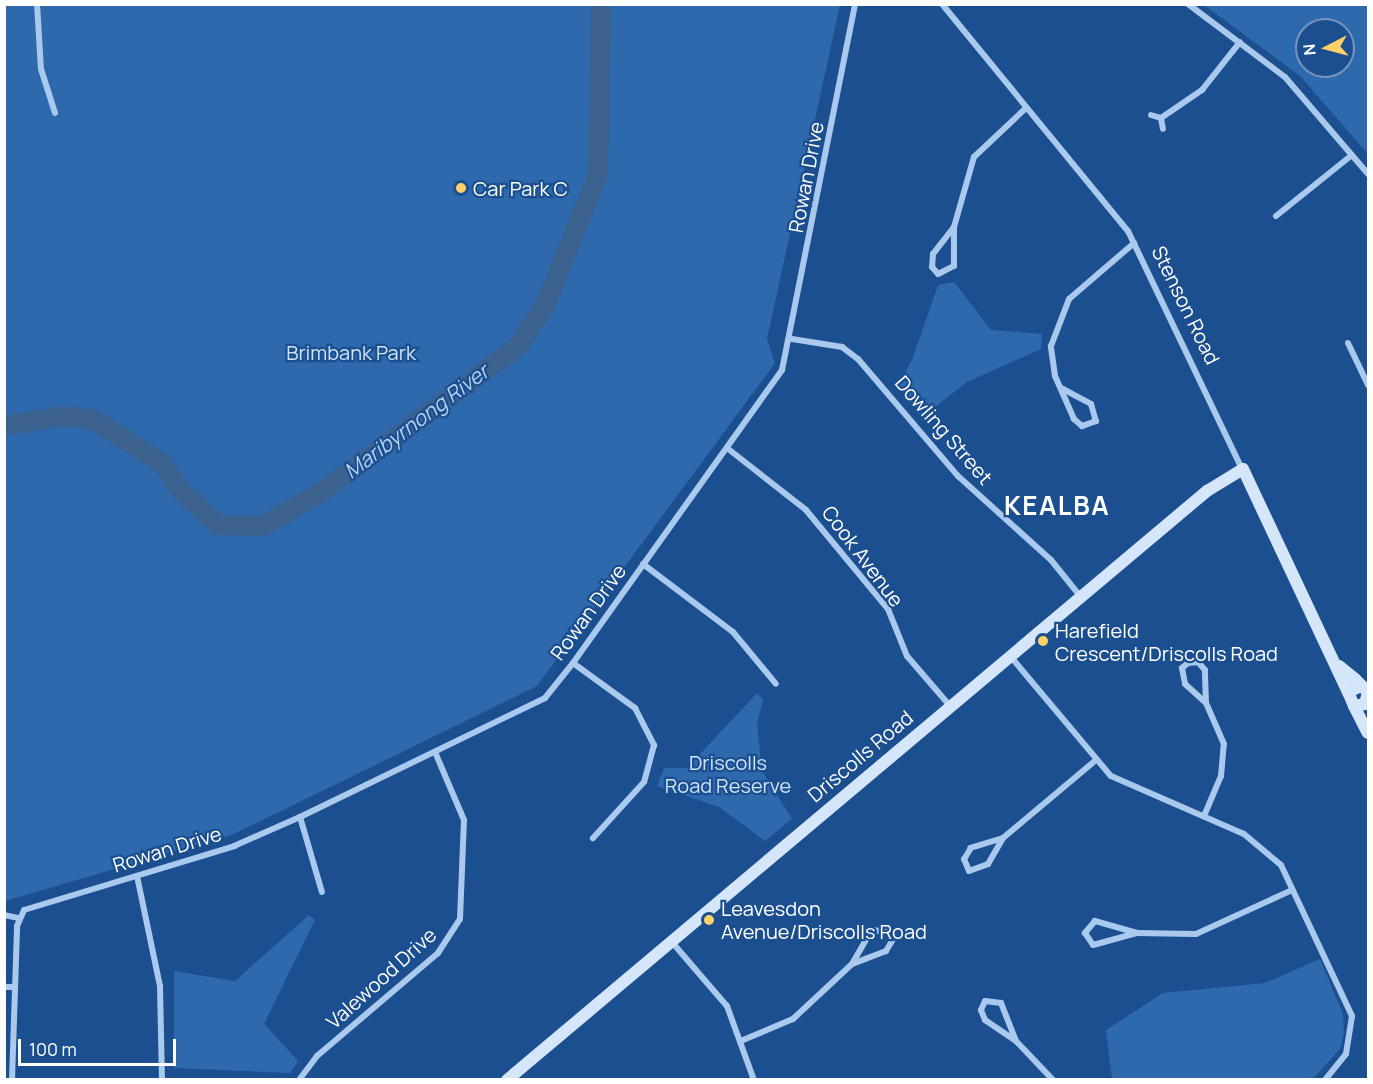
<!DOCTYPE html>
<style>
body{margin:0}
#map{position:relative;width:1373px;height:1084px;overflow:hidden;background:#1b4f8f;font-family:Manrope,sans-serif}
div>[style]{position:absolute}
.green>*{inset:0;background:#2e69ad}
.river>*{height:20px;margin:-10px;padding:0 10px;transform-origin:10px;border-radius:10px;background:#3c6290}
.street>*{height:6px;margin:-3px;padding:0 3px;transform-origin:3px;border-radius:3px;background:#a9c9ee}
.secondary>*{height:12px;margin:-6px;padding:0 6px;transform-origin:6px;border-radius:6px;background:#d6e6fa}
.dots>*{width:16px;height:16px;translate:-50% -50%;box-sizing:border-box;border:3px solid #1b4f8f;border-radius:50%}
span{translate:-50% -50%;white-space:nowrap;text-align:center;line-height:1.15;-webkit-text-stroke:4.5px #1b4f8f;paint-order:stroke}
.street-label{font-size:20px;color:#fff}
.poi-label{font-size:20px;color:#fff}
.left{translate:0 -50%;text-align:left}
.park-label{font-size:20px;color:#cfe3fa}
.water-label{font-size:21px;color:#b5d3f5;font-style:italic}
.district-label{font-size:26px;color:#fff;font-weight:700;letter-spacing:1.5px}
.frame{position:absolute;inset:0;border:6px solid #fff;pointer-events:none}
.north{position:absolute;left:1295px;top:18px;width:60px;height:60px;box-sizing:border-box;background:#1b4f8f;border:2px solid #7695bc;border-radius:50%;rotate:264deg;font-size:16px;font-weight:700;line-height:24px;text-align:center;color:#fff}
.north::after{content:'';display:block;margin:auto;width:21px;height:27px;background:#ffd166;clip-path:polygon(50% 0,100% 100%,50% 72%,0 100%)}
.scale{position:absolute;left:18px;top:1039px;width:158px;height:27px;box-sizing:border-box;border:3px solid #fff;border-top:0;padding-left:8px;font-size:18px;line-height:21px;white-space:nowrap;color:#fff;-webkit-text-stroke:4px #1b4f8f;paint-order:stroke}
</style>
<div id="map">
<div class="green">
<div style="clip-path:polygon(5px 5px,840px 5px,767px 339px,775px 363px,537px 686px,234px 834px,5px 901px)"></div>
<div style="clip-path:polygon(evenodd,1204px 5px,1368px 5px,1368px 154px,1300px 76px,1204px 5px,1307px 30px,1343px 30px,1343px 66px,1307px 66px,1307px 30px)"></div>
<div style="clip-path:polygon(954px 282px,991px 330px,1042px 334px,1041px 349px,967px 382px,922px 417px,897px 386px,912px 360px,938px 285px)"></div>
<div style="clip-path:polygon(757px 693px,763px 700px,757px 723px,762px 771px,792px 819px,765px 841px,719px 807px,657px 786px,664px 768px,687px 768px)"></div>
<div style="clip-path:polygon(309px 915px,315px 920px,264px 1024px,298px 1061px,290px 1073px,174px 1068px,174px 971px,235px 981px)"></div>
<div style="clip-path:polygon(1320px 959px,1343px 1014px,1344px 1033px,1340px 1049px,1313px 1079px,1112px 1079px,1106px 1030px,1163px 993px,1265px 983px)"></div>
</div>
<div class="river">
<div style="left:4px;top:426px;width:60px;rotate:-9.6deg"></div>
<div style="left:63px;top:416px;width:31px;rotate:7deg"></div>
<div style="left:94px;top:420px;width:82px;rotate:32.5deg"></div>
<div style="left:163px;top:464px;width:34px;rotate:56deg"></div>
<div style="left:182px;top:492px;width:49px;rotate:42.5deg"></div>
<div style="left:218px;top:525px;width:44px;rotate:1.3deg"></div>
<div style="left:262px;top:526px;width:70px;rotate:-29.8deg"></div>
<div style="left:323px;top:491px;width:242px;rotate:-36.6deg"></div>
<div style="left:517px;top:347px;width:50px;rotate:-55.7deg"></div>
<div style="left:545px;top:306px;width:142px;rotate:-68.1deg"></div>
<div style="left:598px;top:174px;width:170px;rotate:-89deg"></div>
</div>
<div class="street">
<div style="left:37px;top:4px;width:65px;rotate:86.5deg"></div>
<div style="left:41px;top:69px;width:46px;rotate:72.3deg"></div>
<div style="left:942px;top:4px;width:293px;rotate:50.7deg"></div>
<div style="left:1128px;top:231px;width:264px;rotate:64.4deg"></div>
<div style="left:1188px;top:4px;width:121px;rotate:37deg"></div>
<div style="left:1285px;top:77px;width:128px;rotate:49.4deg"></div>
<div style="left:1151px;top:115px;width:10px;rotate:17deg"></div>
<div style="left:1161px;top:118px;width:11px;rotate:80deg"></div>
<div style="left:1161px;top:118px;width:50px;rotate:-34.3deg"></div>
<div style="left:1202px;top:90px;width:61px;rotate:-51.6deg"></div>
<div style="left:1276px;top:216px;width:97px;rotate:-38.8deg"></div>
<div style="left:954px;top:227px;width:34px;rotate:128deg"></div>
<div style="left:933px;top:254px;width:13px;rotate:94deg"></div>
<div style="left:932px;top:267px;width:9px;rotate:49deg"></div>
<div style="left:938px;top:274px;width:18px;rotate:-27deg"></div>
<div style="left:954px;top:266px;width:39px;rotate:-90deg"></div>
<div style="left:954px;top:227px;width:73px;rotate:-74.1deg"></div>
<div style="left:974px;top:157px;width:71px;rotate:-43.3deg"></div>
<div style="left:792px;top:339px;width:51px;rotate:9.1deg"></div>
<div style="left:842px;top:347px;width:20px;rotate:37deg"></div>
<div style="left:858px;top:359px;width:154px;rotate:49.5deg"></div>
<div style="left:958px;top:476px;width:125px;rotate:42.1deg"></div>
<div style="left:1051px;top:560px;width:48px;rotate:51deg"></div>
<div style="left:1348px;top:343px;width:47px;rotate:64.5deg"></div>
<div style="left:1061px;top:388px;width:34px;rotate:28deg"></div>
<div style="left:1091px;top:404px;width:18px;rotate:74deg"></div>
<div style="left:1096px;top:421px;width:15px;rotate:160deg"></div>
<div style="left:1082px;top:426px;width:11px;rotate:-139deg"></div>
<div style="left:1074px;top:419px;width:47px;rotate:-113.8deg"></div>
<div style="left:1055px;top:376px;width:30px;rotate:-98deg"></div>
<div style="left:1051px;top:346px;width:50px;rotate:-69deg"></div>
<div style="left:1069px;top:299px;width:86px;rotate:-40.7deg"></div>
<div style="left:727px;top:448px;width:100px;rotate:38.1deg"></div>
<div style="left:806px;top:510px;width:129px;rotate:50.4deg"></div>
<div style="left:888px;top:609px;width:51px;rotate:68deg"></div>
<div style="left:907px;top:656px;width:66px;rotate:49.3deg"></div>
<div style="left:643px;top:564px;width:113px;rotate:37.1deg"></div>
<div style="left:733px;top:632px;width:67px;rotate:50.4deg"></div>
<div style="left:1011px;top:657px;width:155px;rotate:50deg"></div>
<div style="left:1111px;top:776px;width:145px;rotate:23.6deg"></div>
<div style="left:1244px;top:834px;width:48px;rotate:40deg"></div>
<div style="left:1281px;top:865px;width:167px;rotate:64.8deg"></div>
<div style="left:1352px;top:1016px;width:38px;rotate:99deg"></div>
<div style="left:1346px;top:1054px;width:33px;rotate:129deg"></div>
<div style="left:573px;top:663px;width:77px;rotate:36deg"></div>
<div style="left:635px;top:708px;width:42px;rotate:62.8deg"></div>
<div style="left:654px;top:745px;width:38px;rotate:105deg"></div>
<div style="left:644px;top:782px;width:76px;rotate:132.3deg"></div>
<div style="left:1204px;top:816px;width:43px;rotate:-67deg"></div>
<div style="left:1221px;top:776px;width:32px;rotate:-85deg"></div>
<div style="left:1224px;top:744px;width:45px;rotate:-113.7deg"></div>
<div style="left:1206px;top:703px;width:33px;rotate:-92deg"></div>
<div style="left:1205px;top:670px;width:11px;rotate:-131deg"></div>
<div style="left:1198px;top:662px;width:10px;rotate:174deg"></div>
<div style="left:1188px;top:663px;width:8px;rotate:140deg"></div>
<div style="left:1182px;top:668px;width:16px;rotate:79deg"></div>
<div style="left:1185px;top:684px;width:28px;rotate:42deg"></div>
<div style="left:300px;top:817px;width:78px;rotate:73.7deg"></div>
<div style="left:1003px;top:838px;width:34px;rotate:163deg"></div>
<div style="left:971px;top:848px;width:13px;rotate:122deg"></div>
<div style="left:964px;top:859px;width:13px;rotate:67deg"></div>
<div style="left:969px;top:871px;width:20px;rotate:-20deg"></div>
<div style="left:988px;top:864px;width:30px;rotate:-60deg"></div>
<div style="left:1003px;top:838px;width:121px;rotate:-40deg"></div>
<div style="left:137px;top:876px;width:112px;rotate:78.2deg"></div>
<div style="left:160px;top:986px;width:94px;rotate:88.8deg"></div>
<div style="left:4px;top:915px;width:14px;rotate:12deg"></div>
<div style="left:1137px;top:933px;width:44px;rotate:-164.1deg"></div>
<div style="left:1095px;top:921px;width:16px;rotate:130deg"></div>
<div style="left:1085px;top:933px;width:14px;rotate:56deg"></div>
<div style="left:1093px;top:945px;width:46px;rotate:-15.3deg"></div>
<div style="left:1137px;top:933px;width:59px;rotate:1deg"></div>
<div style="left:1196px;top:934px;width:106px;rotate:-24.6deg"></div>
<div style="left:671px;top:941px;width:86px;rotate:49.3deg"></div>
<div style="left:727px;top:1006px;width:79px;rotate:70deg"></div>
<div style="left:4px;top:987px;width:10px"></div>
<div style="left:743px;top:1040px;width:54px;rotate:-22.8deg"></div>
<div style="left:793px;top:1019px;width:81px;rotate:-43deg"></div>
<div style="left:852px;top:964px;width:39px;rotate:-60deg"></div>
<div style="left:872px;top:930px;width:17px;rotate:7deg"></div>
<div style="left:889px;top:932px;width:9px;rotate:72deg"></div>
<div style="left:892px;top:941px;width:12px;rotate:121deg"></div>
<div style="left:886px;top:951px;width:36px;rotate:159deg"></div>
<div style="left:1016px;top:1041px;width:41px;rotate:-111.5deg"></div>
<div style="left:1001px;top:1003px;width:16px;rotate:-173deg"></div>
<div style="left:985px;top:1001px;width:10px;rotate:114deg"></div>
<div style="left:981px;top:1010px;width:11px;rotate:68deg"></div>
<div style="left:985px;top:1020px;width:37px;rotate:34deg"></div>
<div style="left:1016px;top:1041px;width:54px;rotate:46.5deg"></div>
<div style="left:12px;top:1080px;width:154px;rotate:-88.1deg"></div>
<div style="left:17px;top:926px;width:17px;rotate:-66deg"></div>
<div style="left:24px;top:910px;width:220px;rotate:-16.9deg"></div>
<div style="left:234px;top:846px;width:72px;rotate:-23.7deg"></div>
<div style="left:300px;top:817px;width:272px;rotate:-25.9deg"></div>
<div style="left:545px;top:698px;width:45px;rotate:-51.3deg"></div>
<div style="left:573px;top:663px;width:360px;rotate:-54.5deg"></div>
<div style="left:782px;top:370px;width:373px;rotate:-78.7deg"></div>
<div style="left:299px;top:1080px;width:30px;rotate:-53deg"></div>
<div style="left:317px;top:1056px;width:159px;rotate:-40.4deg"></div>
<div style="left:438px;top:953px;width:40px;rotate:-57.1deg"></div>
<div style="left:460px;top:919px;width:99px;rotate:-87.7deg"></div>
<div style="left:464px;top:820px;width:74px;rotate:-113.1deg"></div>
</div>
<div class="secondary">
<div style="left:1339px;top:666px;width:21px;rotate:39deg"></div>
<div style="left:1355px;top:679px;width:18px;rotate:45deg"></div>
<div style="left:1368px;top:692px;width:12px;rotate:104deg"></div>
<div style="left:1365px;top:704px;width:11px;rotate:170deg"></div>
<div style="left:1354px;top:706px;width:15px;rotate:-113deg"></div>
<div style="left:1348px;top:692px;width:14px;rotate:-25deg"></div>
<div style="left:1354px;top:706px;width:30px;rotate:63deg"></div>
<div style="left:507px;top:1080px;width:915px;rotate:-40.08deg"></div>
<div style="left:1207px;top:491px;width:42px;rotate:-31.4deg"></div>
<div style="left:1243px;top:469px;width:246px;rotate:64.8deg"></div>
</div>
<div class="dots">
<div style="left:461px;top:188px;background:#ffd166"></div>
<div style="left:1043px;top:641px;background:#ffd166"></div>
<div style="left:709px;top:920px;background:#ffd166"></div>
</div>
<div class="street-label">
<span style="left:806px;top:177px;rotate:-79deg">Rowan Drive</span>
<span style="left:1186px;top:305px;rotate:64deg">Stenson Road</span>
<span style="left:944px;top:430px;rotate:49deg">Dowling Street</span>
<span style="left:863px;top:556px;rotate:53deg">Cook Avenue</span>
<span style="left:588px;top:612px;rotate:-54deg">Rowan Drive</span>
<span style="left:860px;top:756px;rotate:-40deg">Driscolls Road</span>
<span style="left:167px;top:849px;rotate:-17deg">Rowan Drive</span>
<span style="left:381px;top:978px;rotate:-42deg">Valewood Drive</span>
</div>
<div class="poi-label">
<span class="left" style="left:473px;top:188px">Car Park C</span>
<span class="left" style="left:1055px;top:642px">Harefield<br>Crescent/Driscolls Road</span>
<span class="left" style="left:721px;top:920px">Leavesdon<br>Avenue/Driscolls Road</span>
</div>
<div class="park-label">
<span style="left:351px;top:352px">Brimbank Park</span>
<span style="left:728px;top:774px">Driscolls<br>Road Reserve</span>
</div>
<div class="water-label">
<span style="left:416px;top:421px;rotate:-37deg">Maribyrnong River</span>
</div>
<div class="district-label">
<span style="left:1057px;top:506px">KEALBA</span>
</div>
<div class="frame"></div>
<div class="north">N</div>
<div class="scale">100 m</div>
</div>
